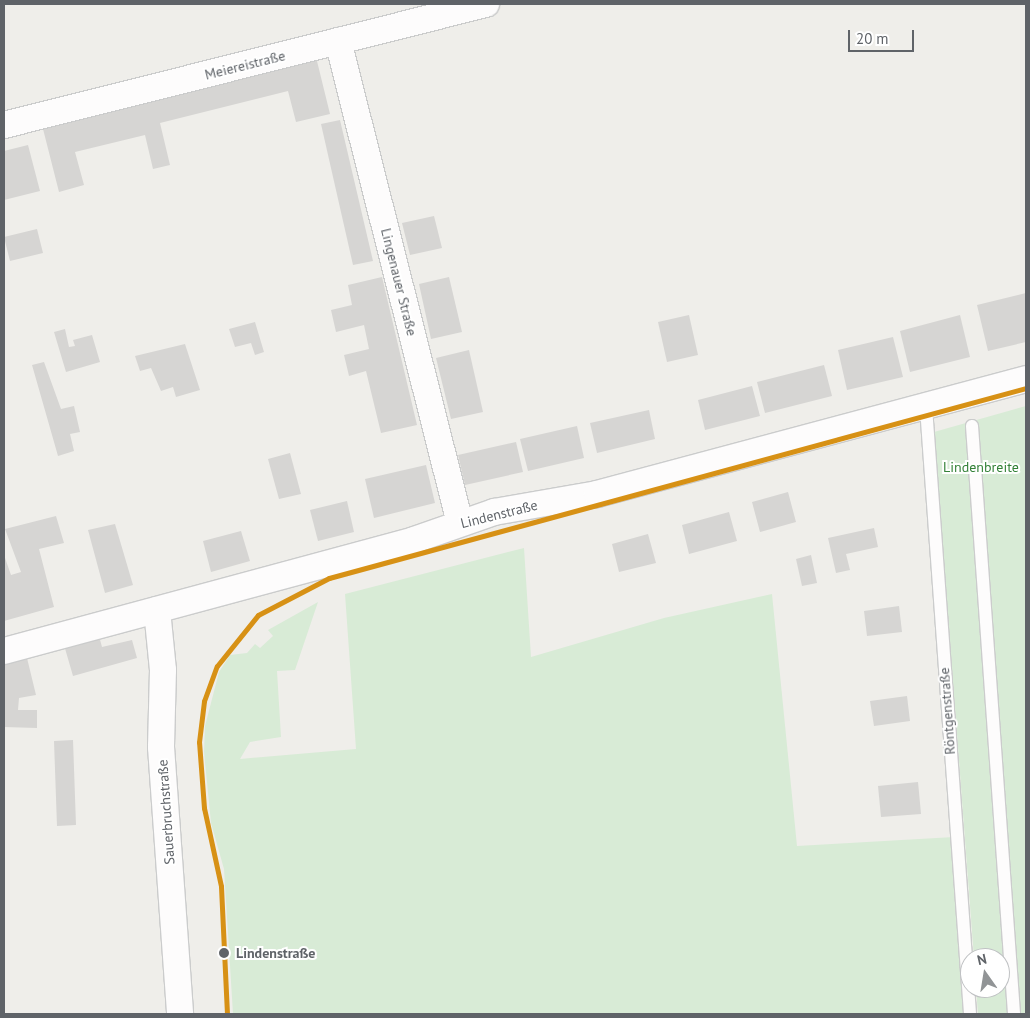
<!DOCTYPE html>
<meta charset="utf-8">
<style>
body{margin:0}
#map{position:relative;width:1030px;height:1018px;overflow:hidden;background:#efeeea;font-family:"PT Sans",sans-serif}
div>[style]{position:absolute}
.green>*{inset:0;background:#d8ebd6}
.building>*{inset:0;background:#d6d5d3}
.roads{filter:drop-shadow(1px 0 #cbcccc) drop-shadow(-1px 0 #cbcccc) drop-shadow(0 1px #cbcccc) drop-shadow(0 -1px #cbcccc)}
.service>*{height:12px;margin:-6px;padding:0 6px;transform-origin:6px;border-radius:6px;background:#fdfcfc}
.minor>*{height:26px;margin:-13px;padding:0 13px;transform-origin:13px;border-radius:13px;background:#fdfcfc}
.tram-1>*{height:5px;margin:-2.5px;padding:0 2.5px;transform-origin:2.5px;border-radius:2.5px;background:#d79115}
.dots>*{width:14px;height:14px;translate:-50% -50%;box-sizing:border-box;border:2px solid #fff;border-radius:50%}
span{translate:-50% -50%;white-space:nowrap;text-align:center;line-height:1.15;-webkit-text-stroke:4px #fff;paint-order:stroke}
.street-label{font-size:14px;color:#5f6368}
.park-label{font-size:14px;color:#348238}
.stop-label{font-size:14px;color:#5f6368;font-weight:700}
.left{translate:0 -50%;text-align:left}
.frame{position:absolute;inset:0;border:5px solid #5f6368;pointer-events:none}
.north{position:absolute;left:960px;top:948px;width:50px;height:50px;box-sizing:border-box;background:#fff;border:1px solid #bfc1c3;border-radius:50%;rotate:347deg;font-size:14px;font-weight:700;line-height:20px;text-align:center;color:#5f6368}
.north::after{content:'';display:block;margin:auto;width:18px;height:22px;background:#919496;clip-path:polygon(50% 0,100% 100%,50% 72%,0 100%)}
.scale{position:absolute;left:848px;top:30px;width:66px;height:22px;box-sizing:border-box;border:2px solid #5f6368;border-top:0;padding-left:6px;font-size:15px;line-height:18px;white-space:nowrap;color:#5f6368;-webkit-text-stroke:4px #fff;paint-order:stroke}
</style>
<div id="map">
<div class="green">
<div style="clip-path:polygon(1026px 406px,1026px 1014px,978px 1014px,976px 988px,1000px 988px,1000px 958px,974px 958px,934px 432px)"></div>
<div style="clip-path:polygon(524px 548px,531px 657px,664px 618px,772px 594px,797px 846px,954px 837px,965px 1014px,233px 1014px,224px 869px,211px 823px,204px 752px,205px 726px,219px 672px,230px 655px,247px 653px,255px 644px,260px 648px,273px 636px,268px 630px,318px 602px,295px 670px,277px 671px,281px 737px,250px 742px,240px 759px,356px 749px,345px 594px)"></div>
</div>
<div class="building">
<div style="clip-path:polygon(316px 57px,330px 114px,296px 122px,288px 91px,160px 123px,170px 165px,153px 169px,145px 135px,75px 152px,84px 185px,59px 192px,42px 125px)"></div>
<div style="clip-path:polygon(340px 120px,373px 261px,353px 265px,321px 124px)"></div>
<div style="clip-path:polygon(28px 145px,40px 191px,4px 200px,4px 151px)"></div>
<div style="clip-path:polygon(434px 216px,442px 248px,410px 255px,402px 223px)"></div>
<div style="clip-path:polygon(37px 229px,43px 253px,10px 261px,4px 237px)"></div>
<div style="clip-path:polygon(382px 277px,417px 425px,381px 433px,366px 371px,349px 376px,344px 355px,369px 349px,364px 325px,336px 332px,331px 310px,352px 305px,348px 285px)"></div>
<div style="clip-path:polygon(449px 277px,462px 332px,431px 339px,419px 284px)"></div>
<div style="clip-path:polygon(1026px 293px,1026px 342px,988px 351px,977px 305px)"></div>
<div style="clip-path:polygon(689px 315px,698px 355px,667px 362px,658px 322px)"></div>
<div style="clip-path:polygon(960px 315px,970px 357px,910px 372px,900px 331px)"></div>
<div style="clip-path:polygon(255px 322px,264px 352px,255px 355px,251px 343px,235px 347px,229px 329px)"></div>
<div style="clip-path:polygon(65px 329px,69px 347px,75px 346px,73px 340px,92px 335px,100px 362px,66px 372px,54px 332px)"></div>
<div style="clip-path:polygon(893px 337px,903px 377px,847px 390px,838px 350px)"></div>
<div style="clip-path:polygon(185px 344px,200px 390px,176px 397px,173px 387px,161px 391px,151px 368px,140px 371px,135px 356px)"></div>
<div style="clip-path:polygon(469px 350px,483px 412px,451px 419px,436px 358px)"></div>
<div style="clip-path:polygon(44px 362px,61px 409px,74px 406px,80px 432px,70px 434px,74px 451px,58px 456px,32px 365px)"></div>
<div style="clip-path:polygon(824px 365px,832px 396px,765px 413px,757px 382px)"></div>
<div style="clip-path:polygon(752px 386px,760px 416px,705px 430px,698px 400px)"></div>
<div style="clip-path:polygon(649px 410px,655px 439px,597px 453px,590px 423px)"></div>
<div style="clip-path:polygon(577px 426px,584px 458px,528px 471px,520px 439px)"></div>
<div style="clip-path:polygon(516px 442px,523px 472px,465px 485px,458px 455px)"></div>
<div style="clip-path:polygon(290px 453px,301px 494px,279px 499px,268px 459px)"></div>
<div style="clip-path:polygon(426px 465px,435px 503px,374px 518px,365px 479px)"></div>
<div style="clip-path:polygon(788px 492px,796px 522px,760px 532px,752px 502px)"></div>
<div style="clip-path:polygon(347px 501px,354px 532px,318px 541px,310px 510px)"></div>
<div style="clip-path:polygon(729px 512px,737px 541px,689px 554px,682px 525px)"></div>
<div style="clip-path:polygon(56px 516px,64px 543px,39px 549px,54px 607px,4px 621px,4px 555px,11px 575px,21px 572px,5px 529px)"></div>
<div style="clip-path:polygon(115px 524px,133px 585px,105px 593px,88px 530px)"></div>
<div style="clip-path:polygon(874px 528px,878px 547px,846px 554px,850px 570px,836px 573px,828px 538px)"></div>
<div style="clip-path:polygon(241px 531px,250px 561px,211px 572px,203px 541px)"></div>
<div style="clip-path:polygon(648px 534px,656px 563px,619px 572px,612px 544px)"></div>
<div style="clip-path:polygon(811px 555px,817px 583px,802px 586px,796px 559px)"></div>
<div style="clip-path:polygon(899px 606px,902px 632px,867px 636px,864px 611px)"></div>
<div style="clip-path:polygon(99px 636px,102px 647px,132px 640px,137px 658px,73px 676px,64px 645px)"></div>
<div style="clip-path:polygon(27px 658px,36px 695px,19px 698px,18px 710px,37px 710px,37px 728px,4px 727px,4px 664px)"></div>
<div style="clip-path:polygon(907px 696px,910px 721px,874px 726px,870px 701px)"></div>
<div style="clip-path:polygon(73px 740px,76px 825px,57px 826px,54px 741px)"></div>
<div style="clip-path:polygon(918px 782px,921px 814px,881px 817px,878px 786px)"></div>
</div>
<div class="roads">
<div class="service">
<div style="left:926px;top:407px;width:609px;rotate:85.85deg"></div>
<div style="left:972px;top:426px;width:589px;rotate:85.91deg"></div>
</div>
<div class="minor">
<div style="left:338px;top:41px;width:496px;rotate:75.8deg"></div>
<div style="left:4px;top:125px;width:497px;rotate:-14.1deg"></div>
<div style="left:157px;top:610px;width:60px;rotate:84.3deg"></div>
<div style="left:163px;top:670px;width:77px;rotate:91.5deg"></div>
<div style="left:161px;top:747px;width:268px;rotate:85.9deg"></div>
<div style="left:4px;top:651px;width:425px;rotate:-15.1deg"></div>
<div style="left:414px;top:540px;width:85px;rotate:-19.3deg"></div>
<div style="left:494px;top:512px;width:105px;rotate:-9.9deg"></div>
<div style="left:597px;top:494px;width:444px;rotate:-15deg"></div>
</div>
</div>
<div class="tram-1">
<div style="left:227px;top:1014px;width:128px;rotate:-92.7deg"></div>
<div style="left:221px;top:886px;width:80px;rotate:-102.3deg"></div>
<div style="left:204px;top:808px;width:66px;rotate:-94.3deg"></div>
<div style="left:199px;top:742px;width:41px;rotate:-83deg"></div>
<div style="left:204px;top:701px;width:37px;rotate:-70deg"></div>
<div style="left:217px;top:666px;width:65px;rotate:-51.2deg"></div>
<div style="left:258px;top:615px;width:80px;rotate:-27.5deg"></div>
<div style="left:329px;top:578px;width:722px;rotate:-15.25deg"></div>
</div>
<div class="dots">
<div style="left:224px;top:953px;background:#5f6368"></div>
</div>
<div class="street-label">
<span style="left:245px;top:65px;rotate:-14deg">Meiereistraße</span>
<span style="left:399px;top:282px;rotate:76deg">Lingenauer Straße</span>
<span style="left:499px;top:514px;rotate:-14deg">Lindenstraße</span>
<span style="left:947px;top:711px;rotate:-94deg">Röntgenstraße</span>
<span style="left:166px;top:812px;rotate:-94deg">Sauerbruchstraße</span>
</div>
<div class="park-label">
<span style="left:981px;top:467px">Lindenbreite</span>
</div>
<div class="stop-label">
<span class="left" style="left:236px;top:953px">Lindenstraße</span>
</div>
<div class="frame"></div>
<div class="north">N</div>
<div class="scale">20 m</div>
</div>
